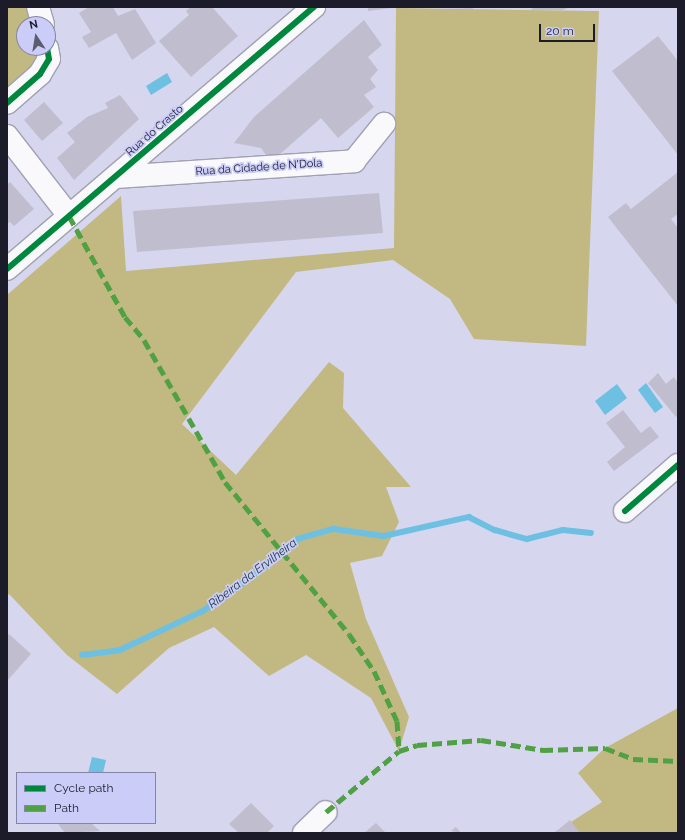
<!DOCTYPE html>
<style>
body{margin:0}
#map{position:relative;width:685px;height:840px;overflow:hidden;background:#d6d6ee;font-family:Raleway,sans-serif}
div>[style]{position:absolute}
.green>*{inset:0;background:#c1b981}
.water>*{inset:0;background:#6ec0e2}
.stream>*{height:5.5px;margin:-2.75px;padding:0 2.75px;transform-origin:2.75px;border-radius:2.75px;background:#6ec0e2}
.building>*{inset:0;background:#c0bdcf}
.roads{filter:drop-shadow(1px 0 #a0a0b2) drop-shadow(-1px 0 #a0a0b2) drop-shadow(0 1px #a0a0b2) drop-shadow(0 -1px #a0a0b2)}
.minor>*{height:22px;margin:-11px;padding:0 11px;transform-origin:11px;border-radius:11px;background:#f9f9fc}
.quiet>*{height:5px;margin-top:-2.5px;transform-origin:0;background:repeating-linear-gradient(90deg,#4fa143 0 10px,transparent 0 15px)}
.cycleway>*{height:6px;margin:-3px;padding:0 3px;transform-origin:3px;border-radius:3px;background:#00873e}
span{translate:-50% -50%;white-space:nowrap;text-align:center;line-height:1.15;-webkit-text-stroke:3.5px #cbcdf8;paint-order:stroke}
.street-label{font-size:11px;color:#1b1b2a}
.water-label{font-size:12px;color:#18313a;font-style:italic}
.frame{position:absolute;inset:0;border:8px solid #1b1b2a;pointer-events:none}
.legend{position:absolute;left:16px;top:772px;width:140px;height:52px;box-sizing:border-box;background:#cbcdf8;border:1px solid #8586a6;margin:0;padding:5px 7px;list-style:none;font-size:12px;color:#1b1b2a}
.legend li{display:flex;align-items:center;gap:8px;height:20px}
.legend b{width:20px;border:1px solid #8586a6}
.north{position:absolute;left:16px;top:16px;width:40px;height:40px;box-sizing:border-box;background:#cbcdf8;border:1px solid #8586a6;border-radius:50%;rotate:348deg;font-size:11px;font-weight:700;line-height:16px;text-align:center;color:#1b1b2a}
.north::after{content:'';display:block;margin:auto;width:14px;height:18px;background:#5c5c6f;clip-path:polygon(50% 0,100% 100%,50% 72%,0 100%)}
.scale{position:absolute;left:539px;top:24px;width:56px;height:18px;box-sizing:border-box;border:2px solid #1b1b2a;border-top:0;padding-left:5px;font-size:12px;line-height:14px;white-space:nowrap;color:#1b1b2a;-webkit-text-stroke:3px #cbcdf8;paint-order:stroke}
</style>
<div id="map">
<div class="green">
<div style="clip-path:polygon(7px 7px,38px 7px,43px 24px,24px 24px,24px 48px,47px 48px,7px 103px)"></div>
<div style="clip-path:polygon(396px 8px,599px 11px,586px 346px,474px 339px,450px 299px,393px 260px,296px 272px,182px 424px,236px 475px,329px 362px,344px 373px,343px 408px,411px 487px,386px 487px,399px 522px,382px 556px,350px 563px,366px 619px,409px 717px,399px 751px,371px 698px,306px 655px,269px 676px,214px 627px,169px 648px,117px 694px,67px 655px,9px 594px,7px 596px,7px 295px,121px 196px,126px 271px,394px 248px)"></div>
<div style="clip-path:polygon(678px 708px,678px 833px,554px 833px,602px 802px,578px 773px,605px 748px)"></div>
</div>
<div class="water">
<div style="clip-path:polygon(167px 73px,172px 82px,151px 95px,146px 86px)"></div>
<div style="clip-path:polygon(646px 383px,663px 407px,655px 413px,638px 390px)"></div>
<div style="clip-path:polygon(617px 384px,627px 398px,605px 415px,595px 401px)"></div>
<div style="clip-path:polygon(92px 757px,106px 760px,103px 773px,88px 773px)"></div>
</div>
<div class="stream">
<div style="left:82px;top:655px;width:38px;rotate:-7deg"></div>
<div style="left:120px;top:650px;width:92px;rotate:-25.2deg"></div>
<div style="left:203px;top:611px;width:61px;rotate:-35deg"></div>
<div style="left:253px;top:576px;width:58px;rotate:-39.4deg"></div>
<div style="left:298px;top:539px;width:37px;rotate:-16deg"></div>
<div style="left:334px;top:529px;width:50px;rotate:8deg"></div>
<div style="left:384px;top:536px;width:87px;rotate:-12.6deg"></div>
<div style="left:469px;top:517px;width:29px;rotate:27deg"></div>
<div style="left:495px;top:530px;width:33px;rotate:16deg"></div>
<div style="left:527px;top:539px;width:37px;rotate:-14deg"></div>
<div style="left:563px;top:530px;width:28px;rotate:6deg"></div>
</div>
<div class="building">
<div style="clip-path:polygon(89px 7px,113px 7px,118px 16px,135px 9px,156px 43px,132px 60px,116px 33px,89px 48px,82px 37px,91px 32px,79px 13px)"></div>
<div style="clip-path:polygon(191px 7px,212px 7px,238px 36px,191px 77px,159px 41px,189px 15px,186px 11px)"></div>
<div style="clip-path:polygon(368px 7px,392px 7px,392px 8px,368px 11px)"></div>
<div style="clip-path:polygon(443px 7px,472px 7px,473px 9px,443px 8px)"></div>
<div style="clip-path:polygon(535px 7px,570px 7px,563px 10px,530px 10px)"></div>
<div style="clip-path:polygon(364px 20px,382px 45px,368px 57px,378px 70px,370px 79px,376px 87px,364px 95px,374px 107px,338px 138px,321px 118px,271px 162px,261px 148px,234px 143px,254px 117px)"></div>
<div style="clip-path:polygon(658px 36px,678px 61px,678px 155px,612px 71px)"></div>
<div style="clip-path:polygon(120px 95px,139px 119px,74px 180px,57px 158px,75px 142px,67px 133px,87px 117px,108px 108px,105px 103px)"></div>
<div style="clip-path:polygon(44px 102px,63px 123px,42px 141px,24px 120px)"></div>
<div style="clip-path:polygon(678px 172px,678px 214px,671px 219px,678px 228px,678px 306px,608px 217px,626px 203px,631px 209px)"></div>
<div style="clip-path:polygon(10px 182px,34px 209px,14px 226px,10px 222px,7px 224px,7px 185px)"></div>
<div style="clip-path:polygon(379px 193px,383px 233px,137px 252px,133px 211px)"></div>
<div style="clip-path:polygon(658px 373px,666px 384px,674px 377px,678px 383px,678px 415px,676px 417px,648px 383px)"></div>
<div style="clip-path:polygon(623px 410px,641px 433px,650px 426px,659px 437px,614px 471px,607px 462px,625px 447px,606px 423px)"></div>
<div style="clip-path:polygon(9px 634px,31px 654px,7px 681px,7px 636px)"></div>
<div style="clip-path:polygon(251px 803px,274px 826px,267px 833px,239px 833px,229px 824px)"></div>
<div style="clip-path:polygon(570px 820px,580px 833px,554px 833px)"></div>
<div style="clip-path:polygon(91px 823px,100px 831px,65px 833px,58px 824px)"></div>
<div style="clip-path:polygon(376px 823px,386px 833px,364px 833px)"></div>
<div style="clip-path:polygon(456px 827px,461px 833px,451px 831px)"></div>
</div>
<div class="roads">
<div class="minor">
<div style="left:38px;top:7px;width:18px;rotate:74deg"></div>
<div style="left:7px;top:103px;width:44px;rotate:-41.3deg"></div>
<div style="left:40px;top:74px;width:17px;rotate:-59deg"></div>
<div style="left:49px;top:59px;width:11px;rotate:-100deg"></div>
<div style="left:7px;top:136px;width:101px;rotate:52.2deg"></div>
<div style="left:116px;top:177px;width:239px;rotate:-3.8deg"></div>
<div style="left:354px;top:161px;width:48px;rotate:-51deg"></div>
<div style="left:7px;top:269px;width:404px;rotate:-40.5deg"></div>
<div style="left:625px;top:511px;width:70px;rotate:-41deg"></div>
<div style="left:304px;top:833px;width:30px;rotate:-44deg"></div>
</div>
</div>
<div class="quiet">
<div style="left:69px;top:216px;width:115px;rotate:61deg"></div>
<div style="left:125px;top:317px;width:30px;rotate:50deg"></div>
<div style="left:144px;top:340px;width:163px;rotate:60.3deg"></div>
<div style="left:225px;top:482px;width:196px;rotate:50.8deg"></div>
<div style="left:349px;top:634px;width:45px;rotate:56deg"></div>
<div style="left:374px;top:671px;width:55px;rotate:65.3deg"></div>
<div style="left:397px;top:721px;width:30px;rotate:86deg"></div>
<div style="left:326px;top:812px;width:95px;rotate:-39.9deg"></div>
<div style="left:399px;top:751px;width:19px;rotate:-18deg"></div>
<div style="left:417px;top:745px;width:64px;rotate:-4.5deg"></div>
<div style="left:481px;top:740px;width:63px;rotate:9.2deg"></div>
<div style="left:543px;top:750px;width:62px;rotate:-1.8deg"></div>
<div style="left:605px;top:748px;width:30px;rotate:21deg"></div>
<div style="left:633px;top:759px;width:45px;rotate:2.5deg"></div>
</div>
<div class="cycleway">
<div style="left:7px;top:103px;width:44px;rotate:-41.3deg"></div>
<div style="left:40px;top:74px;width:17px;rotate:-59deg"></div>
<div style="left:49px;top:59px;width:11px;rotate:-100deg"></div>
<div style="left:7px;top:269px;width:404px;rotate:-40.5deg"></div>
<div style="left:625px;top:511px;width:70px;rotate:-41deg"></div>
</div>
<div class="street-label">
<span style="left:155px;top:131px;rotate:-41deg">Rua do Crasto</span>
<span style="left:259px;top:168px;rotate:-4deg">Rua da Cidade de N'Dola</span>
</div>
<div class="water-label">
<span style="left:253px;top:574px;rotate:-37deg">Ribeira da Ervilheira</span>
</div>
<div class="frame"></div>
<ul class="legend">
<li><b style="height:5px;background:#00873e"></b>Cycle path</li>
<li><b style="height:5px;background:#4fa143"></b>Path</li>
</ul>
<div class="north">N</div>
<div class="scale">20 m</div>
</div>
